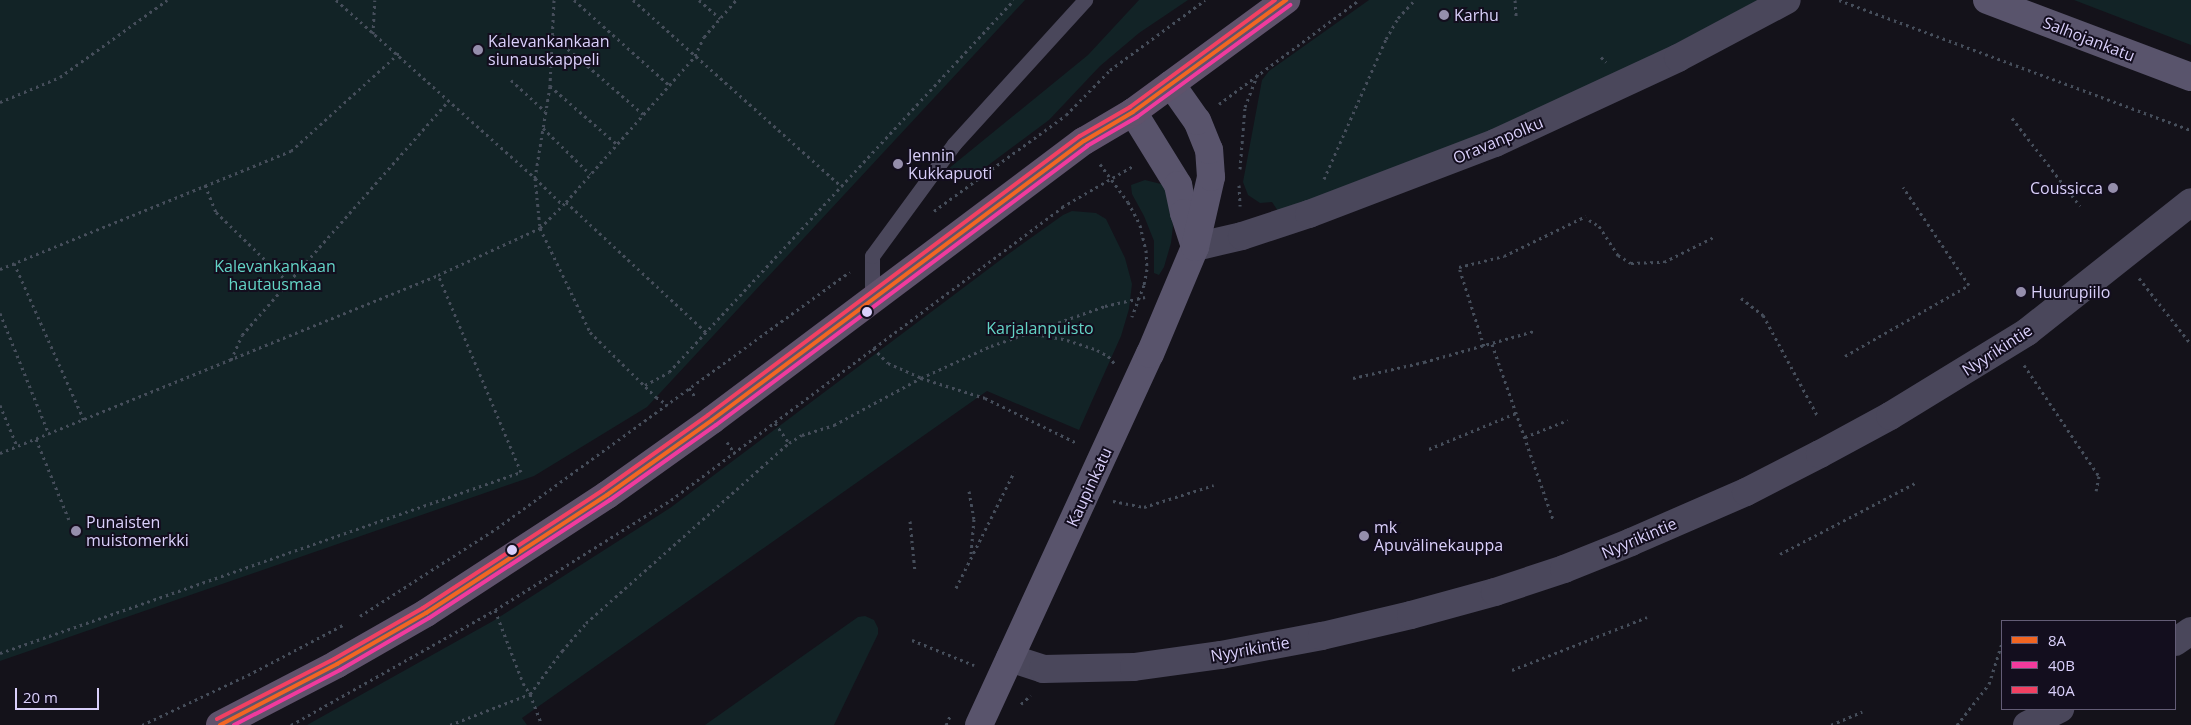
<!DOCTYPE html>
<meta charset="utf-8">
<style>
body{margin:0}
#map{position:relative;width:2191px;height:725px;overflow:hidden;background:#14121a;font-family:"Open Sans",sans-serif}
div>[style]{position:absolute}
.green>*{inset:0;background:#122326}
.path>*{height:3px;margin-top:-1.5px;transform-origin:0;background:repeating-linear-gradient(90deg,#464e5b 0 2.5px,transparent 0 6.5px)}
.lane>*{height:15px;margin:-7.5px;padding:0 7.5px;transform-origin:7.5px;border-radius:7.5px;background:#4a475b}
.street>*{height:28px;margin:-14px;padding:0 14px;transform-origin:14px;border-radius:14px;background:#4a475b}
.secondary>*{height:28px;margin:-14px;padding:0 14px;transform-origin:14px;border-radius:14px;background:#59546c}
.primary>*{height:28px;margin:-14px;padding:0 14px;transform-origin:14px;border-radius:14px;background:#5f526b}
.bus-1>*{height:4px;margin:-2px;padding:0 2px;transform-origin:2px;border-radius:2px;background:#f26522}
.bus-2>*{height:4px;margin:-2px;padding:0 2px;transform-origin:2px;border-radius:2px;background:#f13a9d}
.bus-3>*{height:4px;margin:-2px;padding:0 2px;transform-origin:2px;border-radius:2px;background:#f24062}
.dots>*{width:14px;height:14px;translate:-50% -50%;box-sizing:border-box;border:2px solid #130e1e;border-radius:50%}
span{translate:-50% -50%;white-space:nowrap;text-align:center;line-height:1.15;-webkit-text-stroke:4px #130e1e;paint-order:stroke}
.poi-label{font-size:16px;color:#dad0fb}
.left{translate:0 -50%;text-align:left}
.right{translate:-100% -50%;text-align:right}
.street-label{font-size:16px;color:#dad0fb}
.park-label{font-size:16px;color:#63d4c6}
.legend{position:absolute;left:2001px;top:620px;width:175px;height:90px;box-sizing:border-box;background:#130e1e;border:1px solid #635c76;margin:0;padding:6px 9px;list-style:none;font-size:15px;color:#dad0fb}
.legend li{display:flex;align-items:center;gap:10px;height:25px}
.legend b{width:25px;border:1px solid #635c76}
.scale{position:absolute;left:15px;top:688px;width:84px;height:22px;box-sizing:border-box;border:2px solid #dad0fb;border-top:0;padding-left:6px;font-size:15px;line-height:18px;white-space:nowrap;color:#dad0fb;-webkit-text-stroke:4px #130e1e;paint-order:stroke}
</style>
<div id="map">
<div class="green">
<div style="clip-path:polygon(0 0,1025px 0,647px 407px,534px 476px,0 661px)"></div>
<div style="clip-path:polygon(1139px 0,1188px 0,1139px 33px,1100px 66px,1049px 120px,975px 175px,946px 181px,942px 174px,1088px 55px)"></div>
<div style="clip-path:polygon(1369px 0,1759px 0,1645px 60px,1484px 137px,1278px 211px,1272px 202px,1260px 203px,1248px 195px,1243px 182px,1262px 80px,1269px 71px)"></div>
<div style="clip-path:polygon(2074px 0,2191px 0,2191px 45px)"></div>
<div style="clip-path:polygon(1145px 180px,1165px 185px,1170px 196px,1173px 226px,1171px 243px,1164px 267px,1159px 275px,1154px 273px,1154px 241px,1144px 216px,1132px 194px,1131px 185px)"></div>
<div style="clip-path:polygon(1072px 211px,1096px 213px,1106px 219px,1125px 258px,1132px 284px,1129px 309px,1121px 336px,1079px 430px,987px 391px,522px 718px,527px 725px,307px 725px,493px 621px,670px 508px,1007px 255px,1063px 215px)"></div>
<div style="clip-path:polygon(865px 616px,874px 620px,878px 628px,878px 634px,834px 725px,705px 725px,858px 617px)"></div>
</div>
<div class="path">
<div style="left:336px;top:0;width:267px;rotate:41.8deg"></div>
<div style="left:535px;top:178px;width:39px;rotate:44deg"></div>
<div style="left:554px;top:0;width:86px;rotate:92.7deg"></div>
<div style="left:550px;top:86px;width:93px;rotate:99.3deg"></div>
<div style="left:535px;top:178px;width:50px;rotate:84.3deg"></div>
<div style="left:540px;top:228px;width:115px;rotate:64.3deg"></div>
<div style="left:590px;top:332px;width:93px;rotate:44.6deg"></div>
<div style="left:656px;top:397px;width:14px;rotate:34deg"></div>
<div style="left:574px;top:0;width:127px;rotate:41.8deg"></div>
<div style="left:633px;top:0;width:280px;rotate:41.8deg"></div>
<div style="left:699px;top:0;width:28px;rotate:41deg"></div>
<div style="left:1515px;top:0;width:16px;rotate:86deg"></div>
<div style="left:1839px;top:0;width:375px;rotate:20.3deg"></div>
<div style="left:373px;top:34px;width:34px;rotate:-87deg"></div>
<div style="left:553px;top:36px;width:119px;rotate:40.9deg"></div>
<div style="left:1601px;top:57px;width:7px;rotate:45deg"></div>
<div style="left:511px;top:80px;width:46px;rotate:42.4deg"></div>
<div style="left:550px;top:86px;width:89px;rotate:40.9deg"></div>
<div style="left:0;top:102px;width:65px;rotate:-22.6deg"></div>
<div style="left:60px;top:77px;width:132px;rotate:-35.7deg"></div>
<div style="left:1219px;top:104px;width:174px;rotate:-36.6deg"></div>
<div style="left:2012px;top:118px;width:111px;rotate:52.3deg"></div>
<div style="left:543px;top:128px;width:66px;rotate:44.4deg"></div>
<div style="left:1100px;top:164px;width:47px;rotate:53.6deg"></div>
<div style="left:1128px;top:202px;width:26px;rotate:62deg"></div>
<div style="left:1140px;top:225px;width:26px;rotate:77deg"></div>
<div style="left:1146px;top:250px;width:19px;rotate:87deg"></div>
<div style="left:1147px;top:269px;width:16px;rotate:101deg"></div>
<div style="left:1144px;top:285px;width:34px;rotate:111deg"></div>
<div style="left:1240px;top:169px;width:62px;rotate:-85.4deg"></div>
<div style="left:1245px;top:107px;width:36px;rotate:-69deg"></div>
<div style="left:1324px;top:179px;width:153px;rotate:-66.1deg"></div>
<div style="left:1386px;top:39px;width:24px;rotate:-60deg"></div>
<div style="left:1398px;top:18px;width:25px;rotate:-47deg"></div>
<div style="left:205px;top:185px;width:29px;rotate:68deg"></div>
<div style="left:216px;top:212px;width:100px;rotate:44.2deg"></div>
<div style="left:1239px;top:185px;width:21px;rotate:87deg"></div>
<div style="left:566px;top:202px;width:191px;rotate:42.9deg"></div>
<div style="left:934px;top:211px;width:163px;rotate:-36deg"></div>
<div style="left:1066px;top:115px;width:63px;rotate:-45.6deg"></div>
<div style="left:1110px;top:70px;width:118px;rotate:-36.4deg"></div>
<div style="left:1589px;top:220px;width:12px;rotate:31deg"></div>
<div style="left:1599px;top:226px;width:35px;rotate:57deg"></div>
<div style="left:1618px;top:255px;width:15px;rotate:32deg"></div>
<div style="left:1631px;top:263px;width:33px;rotate:-2deg"></div>
<div style="left:1664px;top:262px;width:58px;rotate:-26.6deg"></div>
<div style="left:14px;top:263px;width:172px;rotate:66deg"></div>
<div style="left:0;top:269px;width:314px;rotate:-22.1deg"></div>
<div style="left:291px;top:151px;width:147px;rotate:-42.2deg"></div>
<div style="left:2139px;top:278px;width:84px;rotate:51.8deg"></div>
<div style="left:1741px;top:298px;width:28px;rotate:38deg"></div>
<div style="left:1763px;top:315px;width:114px;rotate:61.6deg"></div>
<div style="left:0;top:313px;width:131px;rotate:68deg"></div>
<div style="left:1029px;top:333px;width:39px;rotate:10deg"></div>
<div style="left:1067px;top:340px;width:32px;rotate:18deg"></div>
<div style="left:1097px;top:350px;width:13px;rotate:29deg"></div>
<div style="left:1108px;top:356px;width:11px;rotate:49deg"></div>
<div style="left:1492px;top:344px;width:185px;rotate:70.8deg"></div>
<div style="left:1484px;top:346px;width:83px;rotate:-107.6deg"></div>
<div style="left:1459px;top:267px;width:46px;rotate:-13.7deg"></div>
<div style="left:1504px;top:256px;width:91px;rotate:-26deg"></div>
<div style="left:873px;top:348px;width:21px;rotate:45deg"></div>
<div style="left:888px;top:363px;width:36px;rotate:24deg"></div>
<div style="left:921px;top:378px;width:67px;rotate:17.4deg"></div>
<div style="left:985px;top:398px;width:102px;rotate:26.1deg"></div>
<div style="left:1845px;top:356px;width:143px;rotate:-29.8deg"></div>
<div style="left:1969px;top:285px;width:118px;rotate:-124deg"></div>
<div style="left:231px;top:360px;width:27px;rotate:-66deg"></div>
<div style="left:242px;top:335px;width:312px;rotate:-48.6deg"></div>
<div style="left:2024px;top:365px;width:134px;rotate:56deg"></div>
<div style="left:2099px;top:476px;width:15px;rotate:101deg"></div>
<div style="left:1353px;top:378px;width:73px;rotate:-12.7deg"></div>
<div style="left:1424px;top:362px;width:114px;rotate:-15.7deg"></div>
<div style="left:645px;top:385px;width:27px;rotate:-28deg"></div>
<div style="left:669px;top:372px;width:507px;rotate:-47.16deg"></div>
<div style="left:689px;top:388px;width:12px;rotate:55deg"></div>
<div style="left:0;top:405px;width:44px;rotate:67.5deg"></div>
<div style="left:775px;top:423px;width:24px;rotate:55deg"></div>
<div style="left:1525px;top:437px;width:46px;rotate:-21.6deg"></div>
<div style="left:36px;top:439px;width:87px;rotate:67.8deg"></div>
<div style="left:727px;top:442px;width:14px;rotate:56deg"></div>
<div style="left:1429px;top:449px;width:94px;rotate:-22.5deg"></div>
<div style="left:0;top:453px;width:473px;rotate:-22.1deg"></div>
<div style="left:438px;top:275px;width:112px;rotate:-24.7deg"></div>
<div style="left:540px;top:228px;width:37px;rotate:-45deg"></div>
<div style="left:566px;top:202px;width:195px;rotate:-48.5deg"></div>
<div style="left:695px;top:56px;width:21px;rotate:-65deg"></div>
<div style="left:704px;top:37px;width:49px;rotate:-49.1deg"></div>
<div style="left:969px;top:491px;width:28px;rotate:80deg"></div>
<div style="left:974px;top:519px;width:35px;rotate:95deg"></div>
<div style="left:1113px;top:501px;width:32px;rotate:11deg"></div>
<div style="left:1144px;top:507px;width:73px;rotate:-17.4deg"></div>
<div style="left:910px;top:521px;width:51px;rotate:84.4deg"></div>
<div style="left:1780px;top:554px;width:153px;rotate:-27.7deg"></div>
<div style="left:956px;top:588px;width:130px;rotate:-63.4deg"></div>
<div style="left:495px;top:610px;width:78px;rotate:69deg"></div>
<div style="left:523px;top:683px;width:13px;rotate:58deg"></div>
<div style="left:530px;top:694px;width:33px;rotate:69deg"></div>
<div style="left:360px;top:616px;width:163px;rotate:-32.7deg"></div>
<div style="left:497px;top:528px;width:436px;rotate:-36deg"></div>
<div style="left:912px;top:640px;width:67px;rotate:22deg"></div>
<div style="left:0;top:653px;width:552px;rotate:-19.16deg"></div>
<div style="left:521px;top:472px;width:214px;rotate:-112.8deg"></div>
<div style="left:1512px;top:670px;width:145px;rotate:-21.4deg"></div>
<div style="left:1021px;top:704px;width:13px;rotate:-42deg"></div>
<div style="left:142px;top:725px;width:117px;rotate:-25.3deg"></div>
<div style="left:248px;top:675px;width:107px;rotate:-27.8deg"></div>
<div style="left:291px;top:725px;width:234px;rotate:-29.4deg"></div>
<div style="left:495px;top:610px;width:208px;rotate:-32deg"></div>
<div style="left:671px;top:500px;width:489px;rotate:-36.8deg"></div>
<div style="left:1062px;top:207px;width:82px;rotate:-30deg"></div>
<div style="left:450px;top:725px;width:86px;rotate:-21.2deg"></div>
<div style="left:530px;top:694px;width:54px;rotate:-53.3deg"></div>
<div style="left:562px;top:651px;width:37px;rotate:-49deg"></div>
<div style="left:586px;top:623px;width:271px;rotate:-41.6deg"></div>
<div style="left:789px;top:443px;width:15px;rotate:-32deg"></div>
<div style="left:802px;top:435px;width:34px;rotate:-17deg"></div>
<div style="left:834px;top:425px;width:99px;rotate:-28.4deg"></div>
<div style="left:921px;top:378px;width:77px;rotate:-24.6deg"></div>
<div style="left:991px;top:346px;width:121px;rotate:-19.3deg"></div>
<div style="left:1105px;top:306px;width:41px;rotate:-12.7deg"></div>
<div style="left:946px;top:725px;width:12px;rotate:-66deg"></div>
<div style="left:1831px;top:725px;width:34px;rotate:-23deg"></div>
<div style="left:1957px;top:725px;width:52px;rotate:-52deg"></div>
<div style="left:1989px;top:684px;width:43px;rotate:-72.4deg"></div>
</div>
<div class="lane">
<div style="left:872px;top:302px;width:46px;rotate:-90deg"></div>
<div style="left:872px;top:256px;width:139px;rotate:-53.8deg"></div>
<div style="left:954px;top:144px;width:195px;rotate:-47.7deg"></div>
</div>
<div class="street">
<div style="left:1195px;top:247px;width:48px;rotate:-13.2deg"></div>
<div style="left:1242px;top:236px;width:71px;rotate:-18.2deg"></div>
<div style="left:1309px;top:214px;width:199px;rotate:-20.9deg"></div>
<div style="left:1495px;top:143px;width:202px;rotate:-24.9deg"></div>
<div style="left:1678px;top:58px;width:123px;rotate:-28deg"></div>
<div style="left:2175px;top:642px;width:19px;rotate:-35deg"></div>
<div style="left:1010px;top:658px;width:35px;rotate:18deg"></div>
<div style="left:1043px;top:669px;width:91px;rotate:-1.3deg"></div>
<div style="left:1134px;top:667px;width:88px;rotate:-7.9deg"></div>
<div style="left:1221px;top:655px;width:103px;rotate:-10.7deg"></div>
<div style="left:1322px;top:636px;width:91px;rotate:-13.3deg"></div>
<div style="left:1411px;top:615px;width:87px;rotate:-15.3deg"></div>
<div style="left:1495px;top:592px;width:73px;rotate:-18.4deg"></div>
<div style="left:1564px;top:569px;width:72px;rotate:-21.9deg"></div>
<div style="left:1631px;top:542px;width:125px;rotate:-23.5deg"></div>
<div style="left:1746px;top:492px;width:83px;rotate:-27.2deg"></div>
<div style="left:1820px;top:454px;width:80px;rotate:-28.5deg"></div>
<div style="left:1890px;top:416px;width:161px;rotate:-31.5deg"></div>
<div style="left:2027px;top:332px;width:209px;rotate:-38.4deg"></div>
<div style="left:2027px;top:725px;width:37px;rotate:-26deg"></div>
</div>
<div class="secondary">
<div style="left:1987px;top:0;width:218px;rotate:20.7deg"></div>
<div style="left:1133px;top:112px;width:86px;rotate:58.3deg"></div>
<div style="left:1178px;top:185px;width:29px;rotate:78deg"></div>
<div style="left:1184px;top:213px;width:36px;rotate:72deg"></div>
<div style="left:979px;top:725px;width:409px;rotate:-65.3deg"></div>
<div style="left:1150px;top:354px;width:116px;rotate:-67.2deg"></div>
<div style="left:1195px;top:247px;width:72px;rotate:-77.1deg"></div>
<div style="left:1211px;top:177px;width:27px;rotate:-94deg"></div>
<div style="left:1209px;top:150px;width:31px;rotate:-112deg"></div>
<div style="left:1197px;top:121px;width:45px;rotate:-125.1deg"></div>
</div>
<div class="primary">
<div style="left:220px;top:725px;width:132px;rotate:-27.5deg"></div>
<div style="left:337px;top:664px;width:103px;rotate:-29.8deg"></div>
<div style="left:426px;top:613px;width:216px;rotate:-33.1deg"></div>
<div style="left:607px;top:495px;width:129px;rotate:-35.5deg"></div>
<div style="left:712px;top:420px;width:465px;rotate:-36.9deg"></div>
<div style="left:1084px;top:141px;width:57px;rotate:-30.6deg"></div>
<div style="left:1133px;top:112px;width:190px;rotate:-36.2deg"></div>
</div>
<div class="bus-1">
<div style="left:220px;top:725px;width:132px;rotate:-27.5deg"></div>
<div style="left:337px;top:664px;width:103px;rotate:-29.8deg"></div>
<div style="left:426px;top:613px;width:216px;rotate:-33.1deg"></div>
<div style="left:607px;top:495px;width:129px;rotate:-35.5deg"></div>
<div style="left:712px;top:420px;width:465px;rotate:-36.9deg"></div>
<div style="left:1084px;top:141px;width:57px;rotate:-30.6deg"></div>
<div style="left:1133px;top:112px;width:190px;rotate:-36.2deg"></div>
</div>
<div class="bus-2">
<div style="left:234px;top:725px;width:119px;rotate:-27.4deg"></div>
<div style="left:340px;top:670px;width:103px;rotate:-30.3deg"></div>
<div style="left:429px;top:618px;width:216px;rotate:-33.1deg"></div>
<div style="left:610px;top:500px;width:130px;rotate:-35.3deg"></div>
<div style="left:716px;top:425px;width:464px;rotate:-36.9deg"></div>
<div style="left:1087px;top:146px;width:58px;rotate:-30.1deg"></div>
<div style="left:1137px;top:117px;width:190px;rotate:-36.2deg"></div>
</div>
<div class="bus-3">
<div style="left:217px;top:719px;width:131px;rotate:-27.1deg"></div>
<div style="left:334px;top:659px;width:103px;rotate:-29.8deg"></div>
<div style="left:423px;top:608px;width:215px;rotate:-33.2deg"></div>
<div style="left:603px;top:490px;width:129px;rotate:-35.5deg"></div>
<div style="left:708px;top:415px;width:465px;rotate:-36.9deg"></div>
<div style="left:1080px;top:136px;width:58px;rotate:-30.1deg"></div>
<div style="left:1130px;top:107px;width:180px;rotate:-36.4deg"></div>
</div>
<div class="dots">
<div style="left:1444px;top:15px;background:#958eac"></div>
<div style="left:478px;top:50px;background:#958eac"></div>
<div style="left:898px;top:164px;background:#958eac"></div>
<div style="left:2113px;top:188px;background:#958eac"></div>
<div style="left:2021px;top:292px;background:#958eac"></div>
<div style="left:867px;top:312px;background:#dad0fb"></div>
<div style="left:76px;top:531px;background:#958eac"></div>
<div style="left:1364px;top:536px;background:#958eac"></div>
<div style="left:512px;top:550px;background:#dad0fb"></div>
</div>
<div class="poi-label">
<span class="left" style="left:1454px;top:15px">Karhu</span>
<span class="left" style="left:488px;top:50px">Kalevankankaan<br>siunauskappeli</span>
<span class="left" style="left:908px;top:164px">Jennin<br>Kukkapuoti</span>
<span class="right" style="left:2103px;top:188px">Coussicca</span>
<span class="left" style="left:2031px;top:292px">Huurupiilo</span>
<span class="left" style="left:86px;top:531px">Punaisten<br>muistomerkki</span>
<span class="left" style="left:1374px;top:536px">mk<br>Apuvälinekauppa</span>
</div>
<div class="street-label">
<span style="left:2089px;top:39px;rotate:21deg">Salhojankatu</span>
<span style="left:1498px;top:140px;rotate:-23deg">Oravanpolku</span>
<span style="left:1997px;top:350px;rotate:-33deg">Nyyrikintie</span>
<span style="left:1089px;top:487px;rotate:-65deg">Kaupinkatu</span>
<span style="left:1639px;top:538px;rotate:-23deg">Nyyrikintie</span>
<span style="left:1250px;top:649px;rotate:-10deg">Nyyrikintie</span>
</div>
<div class="park-label">
<span style="left:275px;top:275px">Kalevankankaan<br>hautausmaa</span>
<span style="left:1040px;top:328px">Karjalanpuisto</span>
</div>
<ul class="legend">
<li><b style="height:6px;background:#f26522"></b>8A</li>
<li><b style="height:6px;background:#f13a9d"></b>40B</li>
<li><b style="height:6px;background:#f24062"></b>40A</li>
</ul>
<div class="scale">20 m</div>
</div>
